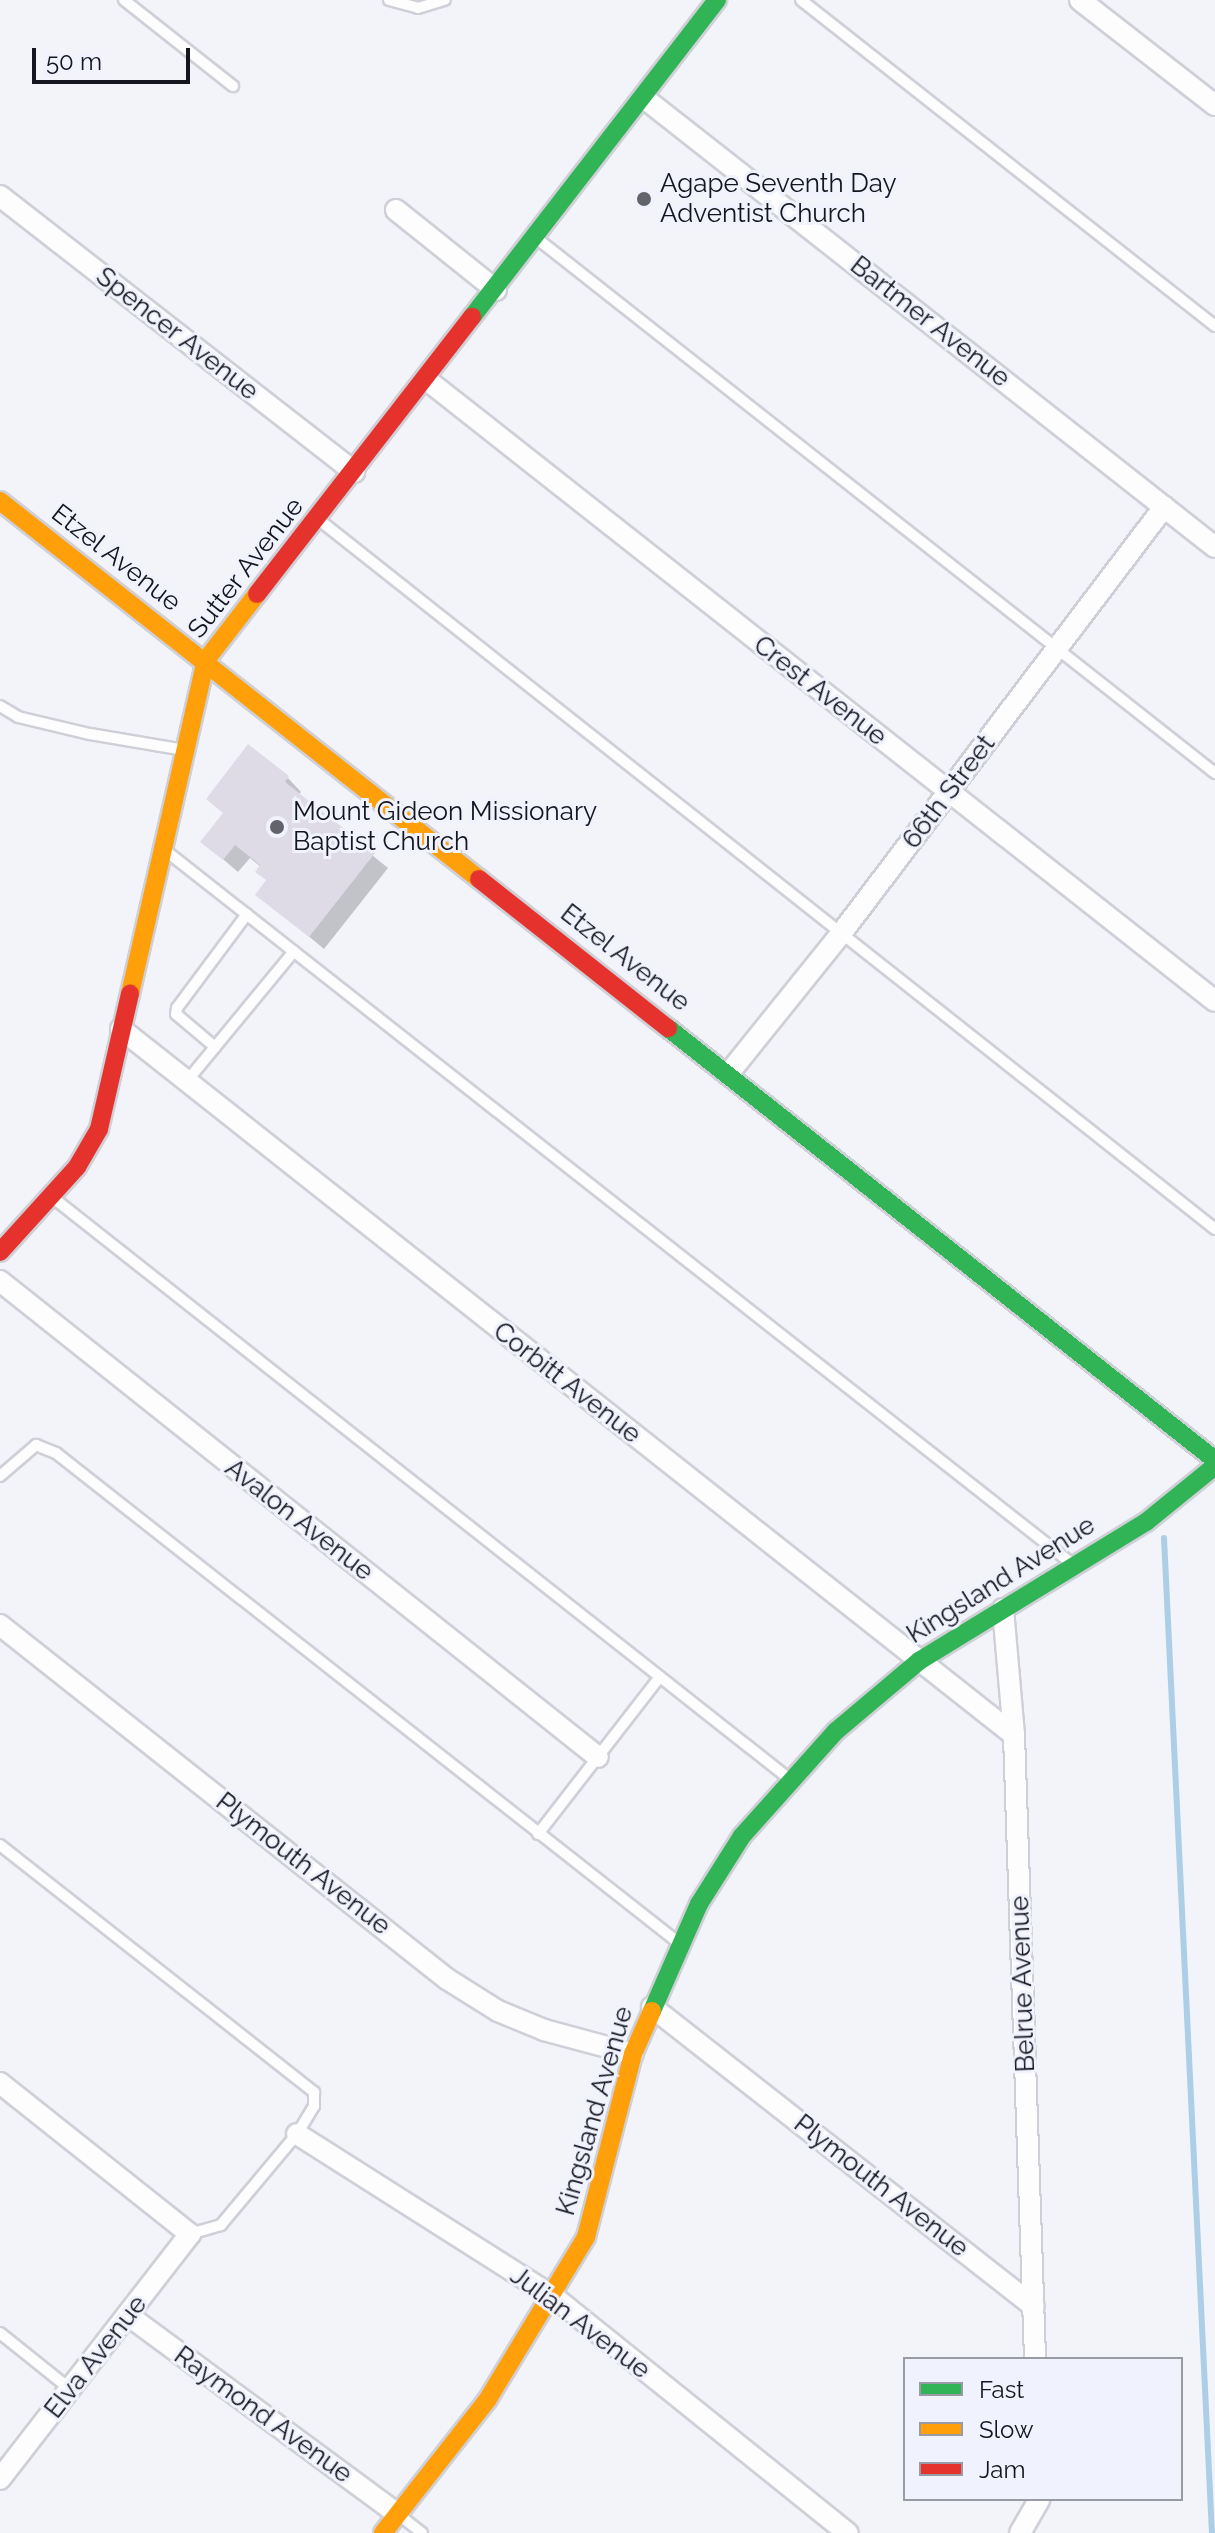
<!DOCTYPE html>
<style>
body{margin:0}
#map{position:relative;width:1215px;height:2533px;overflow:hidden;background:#f3f4fa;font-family:Raleway,sans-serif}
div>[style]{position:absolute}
.shadow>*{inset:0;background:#0003}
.stream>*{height:6px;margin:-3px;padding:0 3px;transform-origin:3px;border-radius:3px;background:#accee6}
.building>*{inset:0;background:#dedbe7}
.roads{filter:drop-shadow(2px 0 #cfd0d7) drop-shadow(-2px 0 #cfd0d7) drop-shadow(0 2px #cfd0d7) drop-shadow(0 -2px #cfd0d7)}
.lane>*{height:10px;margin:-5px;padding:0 5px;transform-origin:5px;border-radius:5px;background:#fdfdfe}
.street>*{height:20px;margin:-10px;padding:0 10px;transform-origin:10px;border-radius:10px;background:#fdfdfe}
.fast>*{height:18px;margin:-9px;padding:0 9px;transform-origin:9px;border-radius:9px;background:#30b455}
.slow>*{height:18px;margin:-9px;padding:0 9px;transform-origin:9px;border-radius:9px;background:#ff9f0a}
.jam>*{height:18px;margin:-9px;padding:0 9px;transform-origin:9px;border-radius:9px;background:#e5322d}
.dots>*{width:22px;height:22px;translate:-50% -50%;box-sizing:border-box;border:4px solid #f0f2fd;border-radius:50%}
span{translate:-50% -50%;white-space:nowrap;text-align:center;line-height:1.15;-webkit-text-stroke:6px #f0f2fd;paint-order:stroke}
.poi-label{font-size:26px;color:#14151e}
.left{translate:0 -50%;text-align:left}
.street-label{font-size:26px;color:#14151e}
.legend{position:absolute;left:903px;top:2357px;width:280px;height:144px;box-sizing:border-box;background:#f0f2fd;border:2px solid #989aa4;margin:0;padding:10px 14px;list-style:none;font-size:24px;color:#14151e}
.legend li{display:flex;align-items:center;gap:16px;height:40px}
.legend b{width:40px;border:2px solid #989aa4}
.scale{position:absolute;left:32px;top:48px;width:158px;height:36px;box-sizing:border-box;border:4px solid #14151e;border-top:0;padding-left:10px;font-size:24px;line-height:28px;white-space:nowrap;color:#14151e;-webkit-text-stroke:6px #f0f2fd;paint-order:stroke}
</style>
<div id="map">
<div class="shadow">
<div style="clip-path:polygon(288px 778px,301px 792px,298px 795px,388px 868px,324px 949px,258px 894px,268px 882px,261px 867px,250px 858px,238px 872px,203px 842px)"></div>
</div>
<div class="stream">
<div style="left:1164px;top:1538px;width:996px;rotate:87.24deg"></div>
</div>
<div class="building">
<div style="clip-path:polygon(248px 744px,289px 776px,285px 782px,375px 853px,309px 937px,255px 895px,266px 880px,255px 872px,260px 865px,235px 845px,223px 860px,200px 842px,223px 813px,206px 799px)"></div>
</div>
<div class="roads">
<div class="lane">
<div style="left:124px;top:0;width:139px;rotate:38.3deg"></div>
<div style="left:389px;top:0;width:30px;rotate:15deg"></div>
<div style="left:418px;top:8px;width:28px;rotate:-17deg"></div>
<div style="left:801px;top:0;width:527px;rotate:38.22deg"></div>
<div style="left:535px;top:237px;width:866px;rotate:38.25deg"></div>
<div style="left:318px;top:519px;width:1144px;rotate:38.36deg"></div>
<div style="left:0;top:706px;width:21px;rotate:31deg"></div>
<div style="left:18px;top:717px;width:74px;rotate:13.3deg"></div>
<div style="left:90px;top:734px;width:96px;rotate:9.6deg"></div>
<div style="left:166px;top:851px;width:1152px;rotate:38.19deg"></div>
<div style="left:215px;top:1047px;width:51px;rotate:-139.8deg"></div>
<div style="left:176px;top:1014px;width:6px;rotate:-81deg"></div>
<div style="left:177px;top:1008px;width:117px;rotate:-53.3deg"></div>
<div style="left:187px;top:1081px;width:168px;rotate:-50.5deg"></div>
<div style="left:52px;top:1197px;width:936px;rotate:38.28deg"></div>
<div style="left:0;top:1476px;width:48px;rotate:-40.7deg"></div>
<div style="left:36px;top:1445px;width:22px;rotate:22deg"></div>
<div style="left:56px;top:1453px;width:793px;rotate:38.19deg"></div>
<div style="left:538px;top:1834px;width:199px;rotate:-52.2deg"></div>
<div style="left:0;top:1845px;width:400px;rotate:38.2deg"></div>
<div style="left:314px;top:2092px;width:14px;rotate:90deg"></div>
<div style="left:314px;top:2106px;width:33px;rotate:121deg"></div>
<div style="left:297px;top:2134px;width:119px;rotate:129.9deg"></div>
<div style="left:221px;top:2225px;width:32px;rotate:164deg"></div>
<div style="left:0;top:2333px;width:90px;rotate:38.7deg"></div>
<div style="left:399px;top:2515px;width:29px;rotate:38deg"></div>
</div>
<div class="street">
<div style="left:1080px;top:0;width:171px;rotate:37.9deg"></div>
<div style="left:644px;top:98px;width:726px;rotate:38.18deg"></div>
<div style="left:0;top:196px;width:449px;rotate:37.9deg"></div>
<div style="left:396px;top:210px;width:128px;rotate:38.7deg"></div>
<div style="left:427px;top:380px;width:1003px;rotate:38.24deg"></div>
<div style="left:121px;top:1029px;width:1138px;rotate:38.33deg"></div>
<div style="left:729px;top:1073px;width:177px;rotate:-51.2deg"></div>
<div style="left:840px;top:935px;width:537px;rotate:-52.87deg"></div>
<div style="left:0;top:1281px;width:764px;rotate:38.52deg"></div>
<div style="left:1003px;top:1609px;width:126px;rotate:85deg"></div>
<div style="left:1014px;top:1735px;width:624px;rotate:88.07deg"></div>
<div style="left:0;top:1625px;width:570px;rotate:38.38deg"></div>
<div style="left:447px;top:1979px;width:60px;rotate:32.1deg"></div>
<div style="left:498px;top:2011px;width:50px;rotate:22.4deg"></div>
<div style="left:544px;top:2030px;width:92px;rotate:15.1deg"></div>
<div style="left:652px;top:2007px;width:485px;rotate:38.1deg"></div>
<div style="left:0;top:2083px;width:243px;rotate:38.5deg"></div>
<div style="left:190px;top:2234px;width:310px;rotate:127.8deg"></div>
<div style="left:297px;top:2134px;width:304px;rotate:32.4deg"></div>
<div style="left:554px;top:2297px;width:377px;rotate:38.8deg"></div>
<div style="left:129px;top:2316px;width:334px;rotate:36.4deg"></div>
<div style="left:1020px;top:2533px;width:39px;rotate:-60deg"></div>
</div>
<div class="fast">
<div style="left:472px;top:317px;width:401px;rotate:-52.3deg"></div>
<div style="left:668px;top:1028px;width:697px;rotate:38.3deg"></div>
<div style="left:652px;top:2011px;width:117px;rotate:-66.3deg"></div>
<div style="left:699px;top:1904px;width:80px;rotate:-57.7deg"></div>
<div style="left:742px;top:1836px;width:141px;rotate:-48.2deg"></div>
<div style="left:836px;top:1731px;width:109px;rotate:-40.1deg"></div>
<div style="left:919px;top:1661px;width:266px;rotate:-31.5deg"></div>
<div style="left:1146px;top:1522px;width:89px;rotate:-39.1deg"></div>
</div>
<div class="slow">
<div style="left:0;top:501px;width:610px;rotate:38.28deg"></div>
<div style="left:130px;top:994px;width:343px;rotate:-77.2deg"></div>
<div style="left:206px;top:660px;width:83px;rotate:-52.3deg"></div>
<div style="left:383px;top:2533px;width:170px;rotate:-51.9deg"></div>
<div style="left:488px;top:2399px;width:189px;rotate:-58.8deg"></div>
<div style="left:586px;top:2237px;width:189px;rotate:-75.6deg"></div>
<div style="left:633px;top:2054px;width:47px;rotate:-66.2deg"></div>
</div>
<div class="jam">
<div style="left:257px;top:594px;width:351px;rotate:-52.2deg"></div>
<div style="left:479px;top:879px;width:241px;rotate:38.3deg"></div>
<div style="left:0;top:1252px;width:115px;rotate:-47.8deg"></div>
<div style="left:77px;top:1167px;width:44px;rotate:-59.9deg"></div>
<div style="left:99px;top:1129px;width:139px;rotate:-77.1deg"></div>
</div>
</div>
<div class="dots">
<div style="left:644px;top:199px;background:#62636b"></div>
<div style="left:277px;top:827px;background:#62636b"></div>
</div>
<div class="poi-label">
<span class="left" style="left:660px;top:199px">Agape Seventh Day<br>Adventist Church</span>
<span class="left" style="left:293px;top:827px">Mount Gideon Missionary<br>Baptist Church</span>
</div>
<div class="street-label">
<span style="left:930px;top:322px;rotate:38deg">Bartmer Avenue</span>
<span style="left:177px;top:334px;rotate:38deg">Spencer Avenue</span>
<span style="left:116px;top:558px;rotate:38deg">Etzel Avenue</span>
<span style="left:246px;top:568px;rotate:-52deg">Sutter Avenue</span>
<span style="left:820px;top:691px;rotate:38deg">Crest Avenue</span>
<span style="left:949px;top:792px;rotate:-53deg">66th Street</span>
<span style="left:625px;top:958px;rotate:38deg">Etzel Avenue</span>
<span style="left:567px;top:1383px;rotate:38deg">Corbitt Avenue</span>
<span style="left:299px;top:1520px;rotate:38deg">Avalon Avenue</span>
<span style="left:1001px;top:1580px;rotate:-32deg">Kingsland Avenue</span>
<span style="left:303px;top:1864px;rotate:38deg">Plymouth Avenue</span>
<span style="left:1023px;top:1984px;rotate:-92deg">Belrue Avenue</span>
<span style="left:595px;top:2111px;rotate:-74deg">Kingsland Avenue</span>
<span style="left:881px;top:2186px;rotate:38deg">Plymouth Avenue</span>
<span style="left:580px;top:2323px;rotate:37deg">Julian Avenue</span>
<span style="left:96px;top:2357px;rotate:-52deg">Elva Avenue</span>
<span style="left:263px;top:2415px;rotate:36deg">Raymond Avenue</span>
</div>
<ul class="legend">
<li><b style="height:10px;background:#30b455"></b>Fast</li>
<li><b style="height:10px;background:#ff9f0a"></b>Slow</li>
<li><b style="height:10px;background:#e5322d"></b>Jam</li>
</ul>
<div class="scale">50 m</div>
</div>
